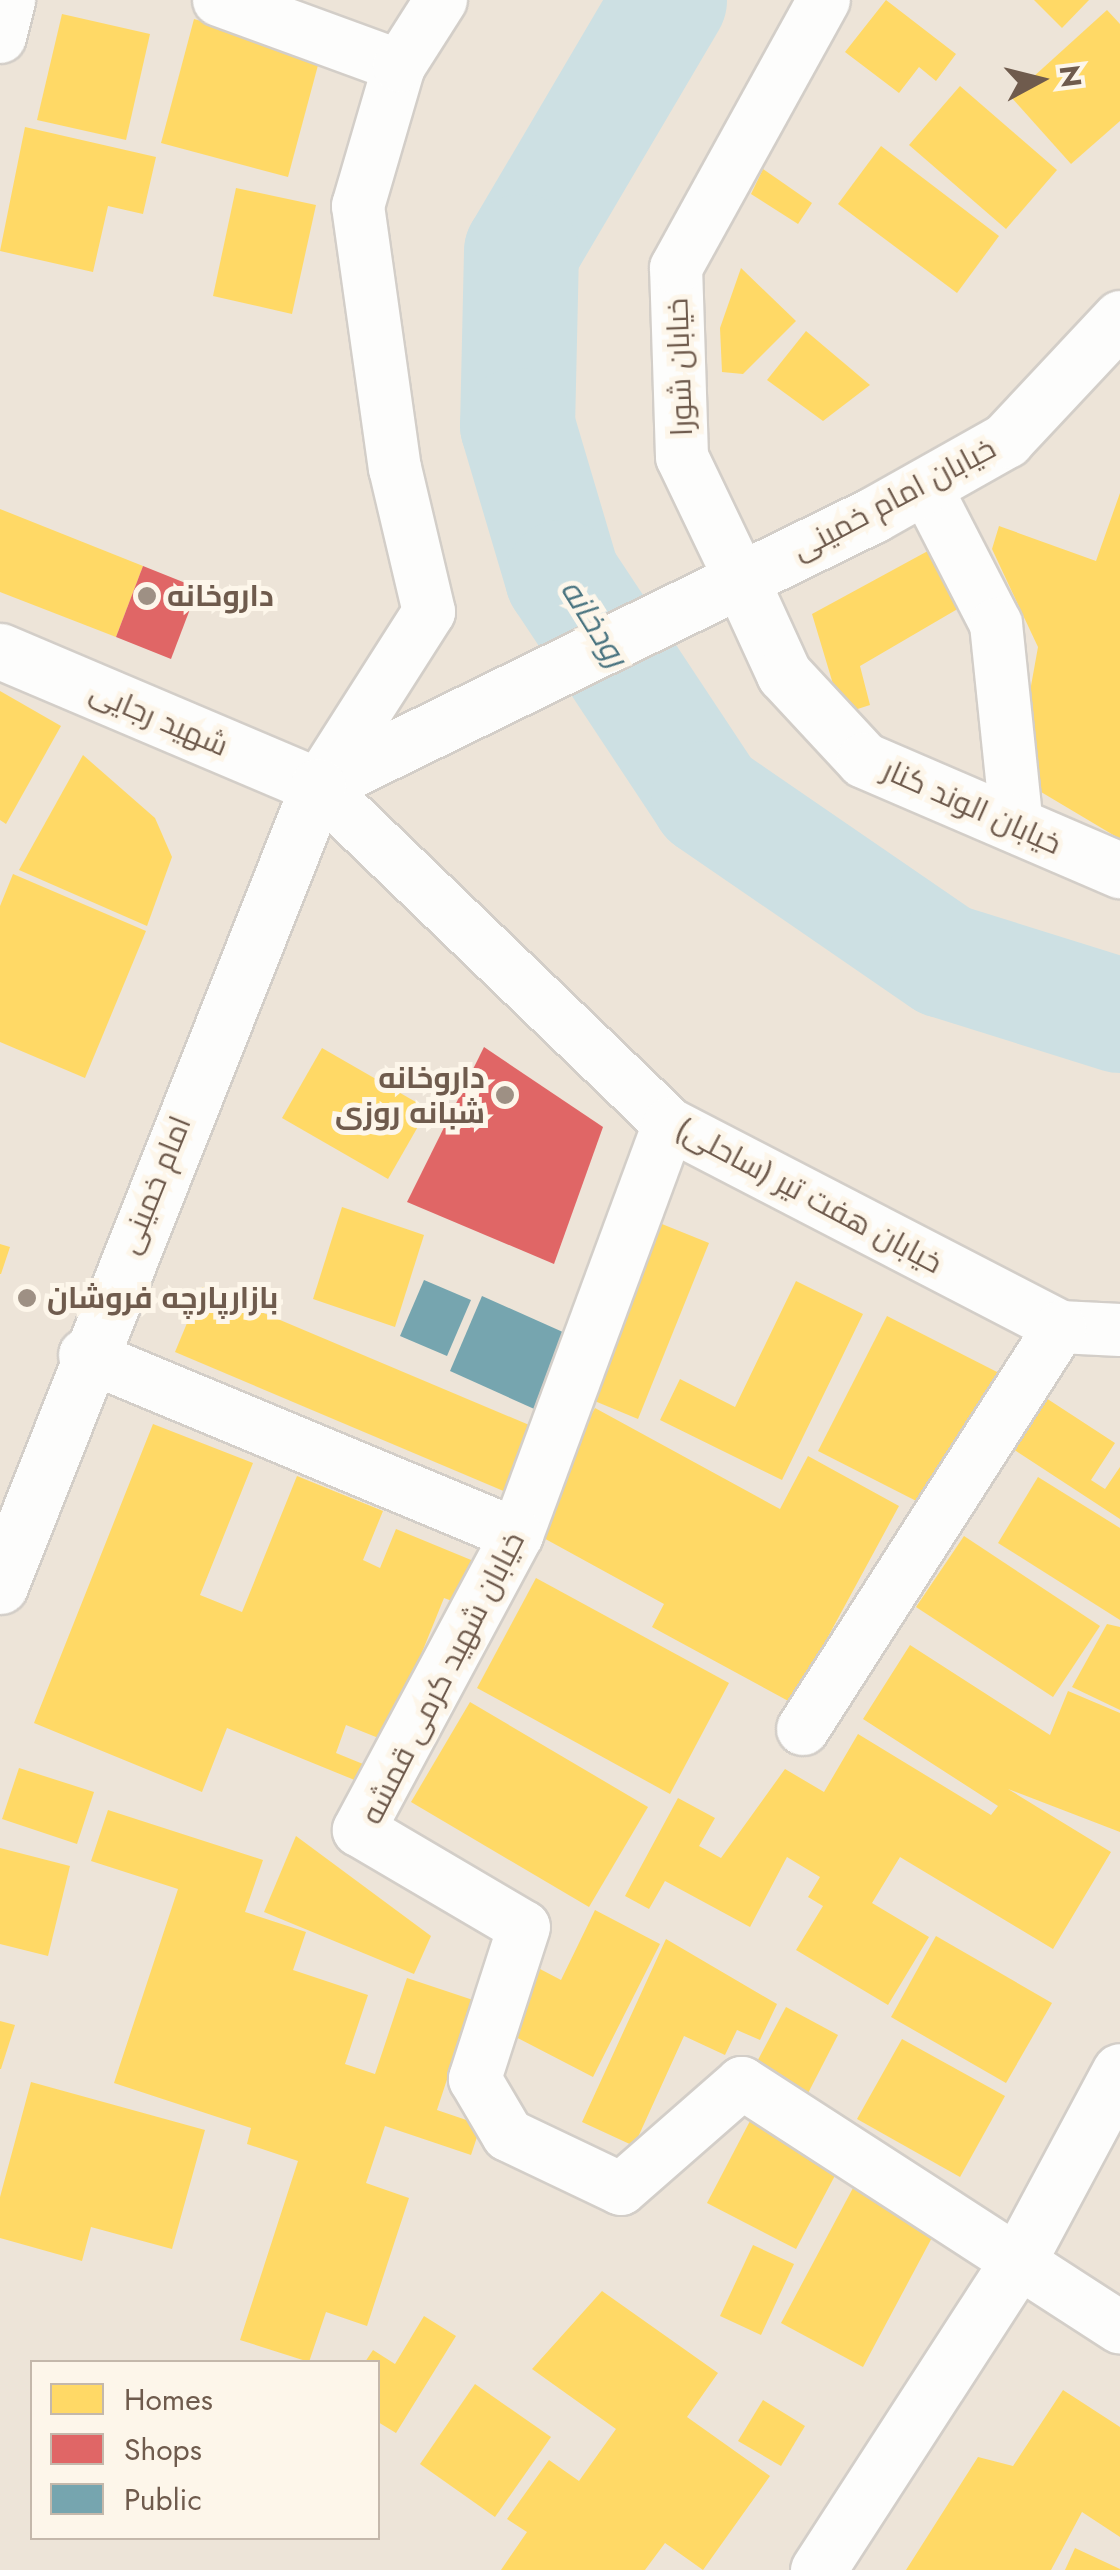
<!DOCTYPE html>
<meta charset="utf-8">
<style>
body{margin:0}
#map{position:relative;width:1120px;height:2570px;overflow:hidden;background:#f4f1ea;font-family:Jost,Cairo,sans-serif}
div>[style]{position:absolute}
.residential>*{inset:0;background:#ede4d8}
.homes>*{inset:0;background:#ffd966}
.shops>*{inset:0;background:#e06666}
.public>*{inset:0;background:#76a5af}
.river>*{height:115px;margin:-57.5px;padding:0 57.5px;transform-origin:57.5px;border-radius:57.5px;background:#cde0e3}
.roads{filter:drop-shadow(2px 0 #d3cec8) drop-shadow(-2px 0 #d3cec8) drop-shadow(0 2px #d3cec8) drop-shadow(0 -2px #d3cec8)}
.street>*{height:52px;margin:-26px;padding:0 26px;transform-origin:26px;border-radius:26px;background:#fdfdfc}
.secondary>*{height:55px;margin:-27.5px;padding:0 27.5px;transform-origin:27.5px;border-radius:27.5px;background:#fdfdfc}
.dots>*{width:28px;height:28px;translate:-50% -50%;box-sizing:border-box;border:5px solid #fdf6ea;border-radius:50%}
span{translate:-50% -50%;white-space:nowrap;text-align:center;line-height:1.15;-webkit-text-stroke:10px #fdf6ea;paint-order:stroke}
.street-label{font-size:30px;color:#6f5b4d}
.poi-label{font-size:30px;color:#6f5b4d;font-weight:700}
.left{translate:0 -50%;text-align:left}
.right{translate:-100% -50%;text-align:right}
.water-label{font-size:32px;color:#4a7480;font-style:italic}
.legend{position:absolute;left:30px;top:2360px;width:350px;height:180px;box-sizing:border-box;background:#fdf6ea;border:2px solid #c4b8ab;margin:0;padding:12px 18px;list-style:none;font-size:30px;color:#6f5b4d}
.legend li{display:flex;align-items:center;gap:20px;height:50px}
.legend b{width:50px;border:2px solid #c4b8ab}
.north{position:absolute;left:990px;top:30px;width:100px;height:100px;-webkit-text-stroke:8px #fdf6ea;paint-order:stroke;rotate:83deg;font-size:28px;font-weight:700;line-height:40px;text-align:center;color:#6f5b4d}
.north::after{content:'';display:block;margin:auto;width:35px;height:45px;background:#6f5b4d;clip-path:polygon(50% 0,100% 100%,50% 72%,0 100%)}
</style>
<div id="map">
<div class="residential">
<div style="clip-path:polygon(evenodd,0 0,1120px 0,1120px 2570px,0 2570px,0 0,32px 2362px,378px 2362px,378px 2538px,32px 2538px,32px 2362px)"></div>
</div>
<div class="homes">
<div style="clip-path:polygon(886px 0,956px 54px,936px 81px,919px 67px,899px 93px,845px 52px)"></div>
<div style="clip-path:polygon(1034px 0,1089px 0,1062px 28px)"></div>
<div style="clip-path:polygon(1107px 10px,1120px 24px,1120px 121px,1071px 164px,1011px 97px)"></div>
<div style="clip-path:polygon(62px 14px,150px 34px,126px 140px,37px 120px)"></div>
<div style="clip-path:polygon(194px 19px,321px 54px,288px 177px,161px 143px)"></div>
<div style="clip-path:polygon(960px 86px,1057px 170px,1006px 229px,909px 145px)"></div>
<div style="clip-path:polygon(25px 127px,156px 157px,143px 214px,108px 206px,93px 272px,0 251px)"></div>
<div style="clip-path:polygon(881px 146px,999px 236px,957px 293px,838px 204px)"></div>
<div style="clip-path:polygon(763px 169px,812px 203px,798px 224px,751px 194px)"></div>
<div style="clip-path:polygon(236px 188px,316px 205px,292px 314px,213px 296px)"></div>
<div style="clip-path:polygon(741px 268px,796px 321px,743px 374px,722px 372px,720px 328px)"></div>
<div style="clip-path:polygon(806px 331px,870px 385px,823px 421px,767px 380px)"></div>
<div style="clip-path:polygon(1120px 493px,1120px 839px,1031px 786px,1020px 747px,1038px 647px,992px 549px,999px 526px,1096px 561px)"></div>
<div style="clip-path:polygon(0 509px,143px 566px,116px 637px,0 592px)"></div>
<div style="clip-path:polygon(937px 546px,961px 607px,860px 666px,870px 705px,842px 714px,812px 614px)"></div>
<div style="clip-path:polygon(0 691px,61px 726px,6px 824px,0 820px)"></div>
<div style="clip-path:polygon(83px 755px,155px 818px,172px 857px,147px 926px,19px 870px)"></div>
<div style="clip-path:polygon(13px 874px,146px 931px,85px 1078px,0 1042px,0 906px)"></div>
<div style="clip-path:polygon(322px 1048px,428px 1109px,388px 1179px,282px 1118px)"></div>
<div style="clip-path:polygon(342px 1207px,424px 1235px,395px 1327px,313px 1299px)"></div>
<div style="clip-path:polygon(657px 1222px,709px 1243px,638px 1419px,585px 1397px)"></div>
<div style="clip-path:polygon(0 1244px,10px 1247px,1px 1274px,0 1274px)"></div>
<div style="clip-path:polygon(796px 1281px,863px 1314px,782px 1480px,660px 1420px,680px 1379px,735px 1407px)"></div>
<div style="clip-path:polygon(202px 1287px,548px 1433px,520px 1498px,175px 1352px)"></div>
<div style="clip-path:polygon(887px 1316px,1001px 1374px,932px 1509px,818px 1451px)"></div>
<div style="clip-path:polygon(1046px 1398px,1115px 1443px,1091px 1480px,1105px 1489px,1120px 1467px,1120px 1519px,1007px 1445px)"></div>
<div style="clip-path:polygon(595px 1408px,780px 1509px,808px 1456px,899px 1506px,792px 1703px,652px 1627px,664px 1604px,529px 1530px)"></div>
<div style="clip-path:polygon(153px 1424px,253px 1463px,200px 1595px,242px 1612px,297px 1476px,383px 1511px,363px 1560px,380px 1568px,396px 1529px,476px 1562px,460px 1604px,444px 1598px,386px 1741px,346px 1725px,336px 1753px,363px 1764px,357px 1781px,227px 1728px,202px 1792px,34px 1723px)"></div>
<div style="clip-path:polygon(1038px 1477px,1120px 1528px,1120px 1620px,998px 1543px)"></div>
<div style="clip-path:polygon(964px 1536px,1100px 1626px,1053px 1697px,916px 1607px)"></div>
<div style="clip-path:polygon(536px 1578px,729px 1683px,670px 1794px,477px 1688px)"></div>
<div style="clip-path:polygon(1107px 1624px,1120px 1627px,1120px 1710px,1072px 1687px)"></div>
<div style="clip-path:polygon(910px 1645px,1050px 1735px,1068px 1691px,1120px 1713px,1120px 1832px,1008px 1789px,1111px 1852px,1053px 1949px,900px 1857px,872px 1903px,929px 1937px,888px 2005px,796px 1950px,823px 1906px,808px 1897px,820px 1877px,787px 1857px,750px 1927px,665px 1881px,649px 1909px,625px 1896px,678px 1798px,715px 1818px,699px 1846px,721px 1858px,785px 1769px,824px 1792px,858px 1734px,991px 1815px,998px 1806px,863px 1719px)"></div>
<div style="clip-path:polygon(470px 1702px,648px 1807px,589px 1907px,411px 1802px)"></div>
<div style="clip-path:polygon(19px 1768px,94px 1792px,77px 1844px,2px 1819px)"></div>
<div style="clip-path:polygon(108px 1810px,263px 1860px,245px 1912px,306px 1932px,293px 1970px,368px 1995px,345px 2064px,375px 2074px,407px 1978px,473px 2000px,437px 2110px,481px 2125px,471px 2155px,385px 2126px,366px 2183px,409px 2198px,367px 2326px,326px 2312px,309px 2362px,240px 2340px,298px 2161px,247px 2144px,251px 2128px,114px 2083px,178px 1889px,91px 1861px)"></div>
<div style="clip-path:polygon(296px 1836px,431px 1936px,414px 1974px,264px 1912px)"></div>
<div style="clip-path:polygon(0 1848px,70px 1866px,48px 1956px,0 1944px)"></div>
<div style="clip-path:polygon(595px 1910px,660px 1944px,593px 2077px,508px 2033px,540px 1969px,561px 1980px)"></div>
<div style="clip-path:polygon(936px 1936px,1052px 2003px,1006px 2083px,891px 2017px)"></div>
<div style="clip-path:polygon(666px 1939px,777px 2004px,760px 2040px,737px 2030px,725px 2055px,684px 2036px,634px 2146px,582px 2122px)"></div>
<div style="clip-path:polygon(786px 2007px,838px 2035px,804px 2101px,751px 2073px)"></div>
<div style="clip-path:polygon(0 2021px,15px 2025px,1px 2069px,0 2069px)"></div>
<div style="clip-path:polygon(902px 2039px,1005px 2096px,960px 2177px,857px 2119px)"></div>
<div style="clip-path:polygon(31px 2082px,205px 2130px,172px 2249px,91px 2227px,82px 2261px,0 2238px,0 2197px)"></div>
<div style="clip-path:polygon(750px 2121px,839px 2168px,796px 2249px,707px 2203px)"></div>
<div style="clip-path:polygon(861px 2173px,943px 2217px,863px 2367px,781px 2323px)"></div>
<div style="clip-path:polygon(753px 2245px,794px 2264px,761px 2335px,720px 2316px)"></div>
<div style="clip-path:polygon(602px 2291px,718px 2373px,687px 2417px,770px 2476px,703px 2570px,665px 2543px,645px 2570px,501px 2570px,527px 2532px,507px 2519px,549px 2460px,579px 2481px,616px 2429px,532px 2369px)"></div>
<div style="clip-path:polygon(424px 2316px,456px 2336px,396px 2433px,378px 2422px,378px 2362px,365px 2362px,373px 2350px,395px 2364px)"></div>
<div style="clip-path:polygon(475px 2384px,551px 2437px,495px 2517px,420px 2464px)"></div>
<div style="clip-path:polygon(1063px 2390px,1120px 2427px,1120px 2537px,1082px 2512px,1051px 2570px,906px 2570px,978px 2457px,1013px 2466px)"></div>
<div style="clip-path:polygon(763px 2400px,805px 2426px,781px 2466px,738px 2441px)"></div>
<div style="clip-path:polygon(1075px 2548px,1120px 2569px,1120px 2570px,1065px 2570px)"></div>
</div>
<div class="shops">
<div style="clip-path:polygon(143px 566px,198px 588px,171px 659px,116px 637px)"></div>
<div style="clip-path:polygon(484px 1047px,603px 1127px,554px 1264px,407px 1202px)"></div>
</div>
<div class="public">
<div style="clip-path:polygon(424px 1280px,471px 1300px,447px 1356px,400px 1336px)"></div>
<div style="clip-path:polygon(482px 1296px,574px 1337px,541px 1412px,450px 1371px)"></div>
</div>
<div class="river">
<div style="left:669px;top:0;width:291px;rotate:120.5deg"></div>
<div style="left:521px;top:251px;width:174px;rotate:91.3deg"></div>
<div style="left:517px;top:425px;width:159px;rotate:73.5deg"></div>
<div style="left:562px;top:577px;width:265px;rotate:56.5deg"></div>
<div style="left:708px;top:798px;width:286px;rotate:34.5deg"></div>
<div style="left:944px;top:960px;width:184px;rotate:17.4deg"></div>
</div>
<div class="roads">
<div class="street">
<div style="left:219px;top:0;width:192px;rotate:20.1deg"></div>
<div style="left:399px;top:66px;width:146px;rotate:106.3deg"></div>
<div style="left:358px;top:206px;width:265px;rotate:82deg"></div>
<div style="left:395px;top:468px;width:148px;rotate:76.7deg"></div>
<div style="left:429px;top:612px;width:206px;rotate:122.5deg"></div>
<div style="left:318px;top:786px;width:487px;rotate:43.9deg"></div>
<div style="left:669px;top:1124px;width:441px;rotate:27.4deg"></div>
<div style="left:1060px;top:1327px;width:60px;rotate:2.9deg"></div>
<div style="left:0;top:37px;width:38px;rotate:-76deg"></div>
<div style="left:399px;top:66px;width:78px;rotate:-57.5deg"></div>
<div style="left:925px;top:486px;width:155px;rotate:62.8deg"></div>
<div style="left:996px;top:624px;width:203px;rotate:84.1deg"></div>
<div style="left:740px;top:578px;width:134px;rotate:-115.6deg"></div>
<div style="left:682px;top:457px;width:189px;rotate:-91.8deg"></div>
<div style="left:676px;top:268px;width:306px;rotate:-61.1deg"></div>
<div style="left:669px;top:1124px;width:438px;rotate:110.3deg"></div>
<div style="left:517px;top:1535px;width:335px;rotate:118.2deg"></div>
<div style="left:359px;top:1830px;width:191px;rotate:30.5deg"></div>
<div style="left:524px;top:1927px;width:160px;rotate:107.9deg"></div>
<div style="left:475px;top:2079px;width:65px;rotate:59.5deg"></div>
<div style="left:508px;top:2135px;width:125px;rotate:25.5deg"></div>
<div style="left:621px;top:2189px;width:161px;rotate:-41.2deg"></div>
<div style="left:742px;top:2083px;width:450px;rotate:32.9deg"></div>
<div style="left:85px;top:1355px;width:468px;rotate:22.6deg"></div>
<div style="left:803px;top:1729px;width:477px;rotate:-57.4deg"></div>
</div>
<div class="secondary">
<div style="left:740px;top:578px;width:106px;rotate:65.4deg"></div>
<div style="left:784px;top:674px;width:117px;rotate:47.1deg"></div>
<div style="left:864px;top:760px;width:279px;rotate:23.3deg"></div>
<div style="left:0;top:651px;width:345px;rotate:23deg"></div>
<div style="left:318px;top:786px;width:618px;rotate:-26.03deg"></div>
<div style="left:873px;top:515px;width:153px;rotate:-29.4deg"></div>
<div style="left:1006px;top:440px;width:167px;rotate:-46.9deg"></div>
<div style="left:0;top:1586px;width:861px;rotate:-68.32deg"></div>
<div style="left:818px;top:2570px;width:370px;rotate:-57.1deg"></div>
<div style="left:1019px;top:2259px;width:213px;rotate:-61.8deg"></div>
</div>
</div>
<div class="dots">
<div style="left:147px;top:596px;background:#9e9084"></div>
<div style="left:505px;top:1095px;background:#9e9084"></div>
<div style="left:27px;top:1298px;background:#9e9084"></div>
</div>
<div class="street-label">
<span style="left:680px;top:367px;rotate:-92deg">خیابان شورا</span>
<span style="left:894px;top:499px;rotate:-28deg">خیابان امام خمینی</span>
<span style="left:159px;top:719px;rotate:23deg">شهید رجایی</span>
<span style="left:972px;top:807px;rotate:24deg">خیابان الوند کنار</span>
<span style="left:155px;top:1185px;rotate:-68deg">امام خمینی</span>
<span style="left:809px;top:1196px;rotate:28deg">خیابان هفت تیر (ساحلی)</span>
<span style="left:443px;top:1678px;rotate:-63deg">خیابان شهید کرمی قمشه</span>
</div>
<div class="poi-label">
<span class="left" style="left:167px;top:596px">داروخانه</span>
<span class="right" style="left:485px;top:1095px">داروخانه<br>شبانه روزی</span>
<span class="left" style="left:47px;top:1298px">بازارپارچه فروشان</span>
</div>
<div class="water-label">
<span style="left:594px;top:623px;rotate:58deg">رودخانه</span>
</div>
<ul class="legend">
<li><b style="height:28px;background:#ffd966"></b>Homes</li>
<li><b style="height:28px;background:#e06666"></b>Shops</li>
<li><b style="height:28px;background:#76a5af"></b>Public</li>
</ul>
<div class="north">N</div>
</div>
